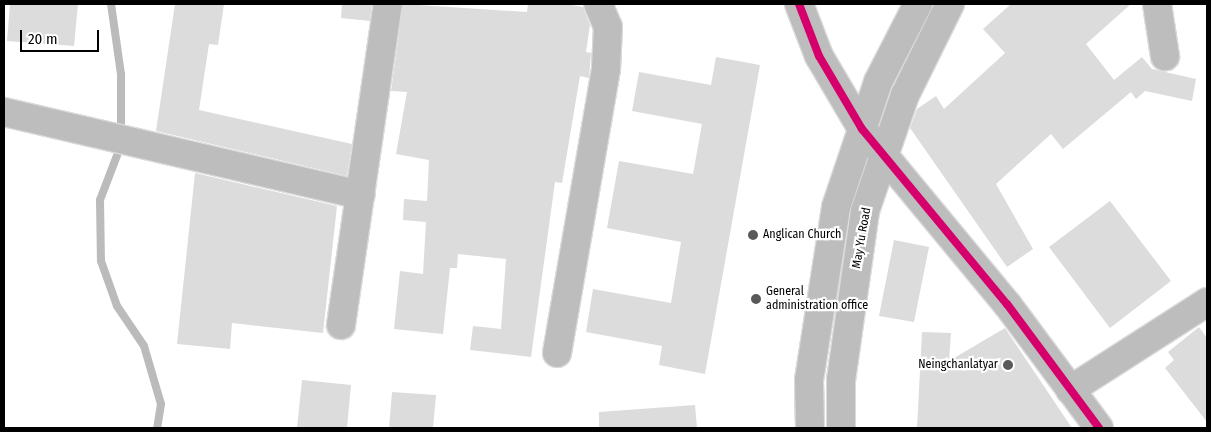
<!DOCTYPE html>
<style>
body{margin:0}
#map{position:relative;width:1211px;height:432px;overflow:hidden;background:#fff;font-family:"Fira Sans Condensed",sans-serif}
div>[style]{position:absolute}
.stream>*{height:8px;margin:-4px;padding:0 4px;transform-origin:4px;border-radius:4px;background:#bbb}
.building>*{inset:0;background:#dcdcdc}
.roads{filter:drop-shadow(1px 0 #dbdbdb) drop-shadow(-1px 0 #dbdbdb) drop-shadow(0 1px #dbdbdb) drop-shadow(0 -1px #dbdbdb)}
.minor>*{height:28px;margin:-14px;padding:0 14px;transform-origin:14px;border-radius:14px;background:#bdbdbd}
.major>*{height:28px;margin:-14px;padding:0 14px;transform-origin:14px;border-radius:14px;background:#bdbdbd}
.cycleway>*{height:8px;margin:-4px;padding:0 4px;transform-origin:4px;border-radius:4px;background:#d6006c}
.dots>*{width:14px;height:14px;translate:-50% -50%;box-sizing:border-box;border:2px solid #fff;border-radius:50%}
span{translate:-50% -50%;white-space:nowrap;text-align:center;line-height:1.15;-webkit-text-stroke:4.5px #fff;paint-order:stroke}
.poi-label{font-size:12px;color:#000}
.left{translate:0 -50%;text-align:left}
.right{translate:-100% -50%;text-align:right}
.street-label{font-size:12px;color:#000}
.frame{position:absolute;inset:0;border:5px solid #000;pointer-events:none}
.scale{position:absolute;left:20px;top:30px;width:79px;height:22px;box-sizing:border-box;border:2px solid #000;border-top:0;padding-left:6px;font-size:15px;line-height:18px;white-space:nowrap;color:#000;-webkit-text-stroke:4px #fff;paint-order:stroke}
</style>
<div id="map">
<div class="stream">
<div style="left:111px;top:4px;width:71px;rotate:81.9deg"></div>
<div style="left:121px;top:74px;width:59px;rotate:90deg"></div>
<div style="left:121px;top:145px;width:59px;rotate:110.9deg"></div>
<div style="left:100px;top:200px;width:61px;rotate:89.1deg"></div>
<div style="left:101px;top:261px;width:48px;rotate:70.4deg"></div>
<div style="left:117px;top:306px;width:48px;rotate:56deg"></div>
<div style="left:144px;top:346px;width:60px;rotate:73.7deg"></div>
<div style="left:161px;top:404px;width:24px;rotate:99deg"></div>
</div>
<div class="building">
<div style="clip-path:polygon(10px 4px,78px 4px,74px 46px,7px 41px)"></div>
<div style="clip-path:polygon(175px 4px,224px 4px,218px 45px,209px 44px,199px 110px,352px 144px,347px 176px,156px 131px)"></div>
<div style="clip-path:polygon(342px 4px,372px 4px,370px 21px,341px 18px)"></div>
<div style="clip-path:polygon(403px 4px,527px 12px,528px 4px,566px 4px,583px 7px,590px 25px,586px 52px,591px 53px,589px 78px,580px 76px,562px 183px,555px 182px,531px 357px,470px 350px,473px 326px,501px 329px,506px 259px,458px 254px,457px 268px,450px 268px,443px 334px,394px 329px,400px 271px,423px 274px,426px 222px,403px 220px,404px 199px,427px 201px,429px 160px,396px 154px,407px 92px,391px 91px)"></div>
<div style="clip-path:polygon(1011px 4px,1131px 4px,1086px 44px,1114px 80px,1142px 57px,1152px 69px,1196px 79px,1192px 101px,1145px 91px,1136px 99px,1131px 92px,1063px 149px,1051px 134px,996px 184px,1033px 249px,1007px 267px,910px 128px,917px 109px,936px 96px,944px 109px,1005px 53px,983px 29px)"></div>
<div style="clip-path:polygon(716px 57px,760px 65px,705px 374px,659px 365px,662px 346px,586px 332px,593px 289px,671px 303px,681px 242px,607px 228px,619px 161px,693px 174px,702px 124px,632px 111px,639px 72px,711px 85px)"></div>
<div style="clip-path:polygon(195px 173px,337px 206px,323px 333px,232px 323px,230px 349px,177px 344px)"></div>
<div style="clip-path:polygon(1110px 201px,1171px 281px,1110px 328px,1049px 247px)"></div>
<div style="clip-path:polygon(894px 240px,929px 247px,914px 322px,879px 316px)"></div>
<div style="clip-path:polygon(1199px 327px,1207px 338px,1207px 422px,1165px 368px,1174px 360px,1168px 352px)"></div>
<div style="clip-path:polygon(1005px 328px,1072px 428px,917px 428px,922px 332px,951px 333px,949px 361px)"></div>
<div style="clip-path:polygon(302px 380px,351px 385px,347px 428px,297px 428px)"></div>
<div style="clip-path:polygon(392px 392px,436px 395px,433px 428px,389px 428px)"></div>
<div style="clip-path:polygon(695px 405px,697px 428px,599px 428px,599px 412px)"></div>
</div>
<div class="roads">
<div class="minor">
<div style="left:799px;top:4px;width:56px;rotate:69deg"></div>
<div style="left:819px;top:56px;width:85px;rotate:59.5deg"></div>
<div style="left:862px;top:129px;width:227px;rotate:50.4deg"></div>
<div style="left:1007px;top:304px;width:154px;rotate:53.4deg"></div>
<div style="left:1157px;top:4px;width:53px;rotate:81.3deg"></div>
<div style="left:4px;top:112px;width:366px;rotate:13.1deg"></div>
<div style="left:341px;top:325px;width:324px;rotate:-81.7deg"></div>
<div style="left:557px;top:353px;width:288px;rotate:-80.2deg"></div>
<div style="left:606px;top:69px;width:42px;rotate:-87.3deg"></div>
<div style="left:608px;top:27px;width:25px;rotate:-113deg"></div>
<div style="left:1070px;top:390px;width:163px;rotate:-32.7deg"></div>
</div>
<div class="major">
<div style="left:810px;top:428px;width:48px;rotate:-91.2deg"></div>
<div style="left:809px;top:380px;width:175px;rotate:-81.1deg"></div>
<div style="left:836px;top:207px;width:132px;rotate:-71.4deg"></div>
<div style="left:878px;top:82px;width:88px;rotate:-62.9deg"></div>
<div style="left:841px;top:428px;width:48px;rotate:-90deg"></div>
<div style="left:841px;top:380px;width:171px;rotate:-81.9deg"></div>
<div style="left:865px;top:211px;width:123px;rotate:-71deg"></div>
<div style="left:905px;top:95px;width:102px;rotate:-63.7deg"></div>
</div>
</div>
<div class="cycleway">
<div style="left:799px;top:4px;width:56px;rotate:69deg"></div>
<div style="left:819px;top:56px;width:85px;rotate:59.5deg"></div>
<div style="left:862px;top:129px;width:227px;rotate:50.4deg"></div>
<div style="left:1007px;top:304px;width:154px;rotate:53.4deg"></div>
</div>
<div class="dots">
<div style="left:753px;top:235px;background:#595959"></div>
<div style="left:756px;top:299px;background:#595959"></div>
<div style="left:1008px;top:365px;background:#595959"></div>
</div>
<div class="poi-label">
<span class="left" style="left:763px;top:235px">Anglican Church</span>
<span class="left" style="left:766px;top:299px">General<br>administration office</span>
<span class="right" style="left:998px;top:365px">Neingchanlatyar</span>
</div>
<div class="street-label">
<span style="left:862px;top:238px;rotate:-80deg">May Yu Road</span>
</div>
<div class="frame"></div>
<div class="scale">20 m</div>
</div>
